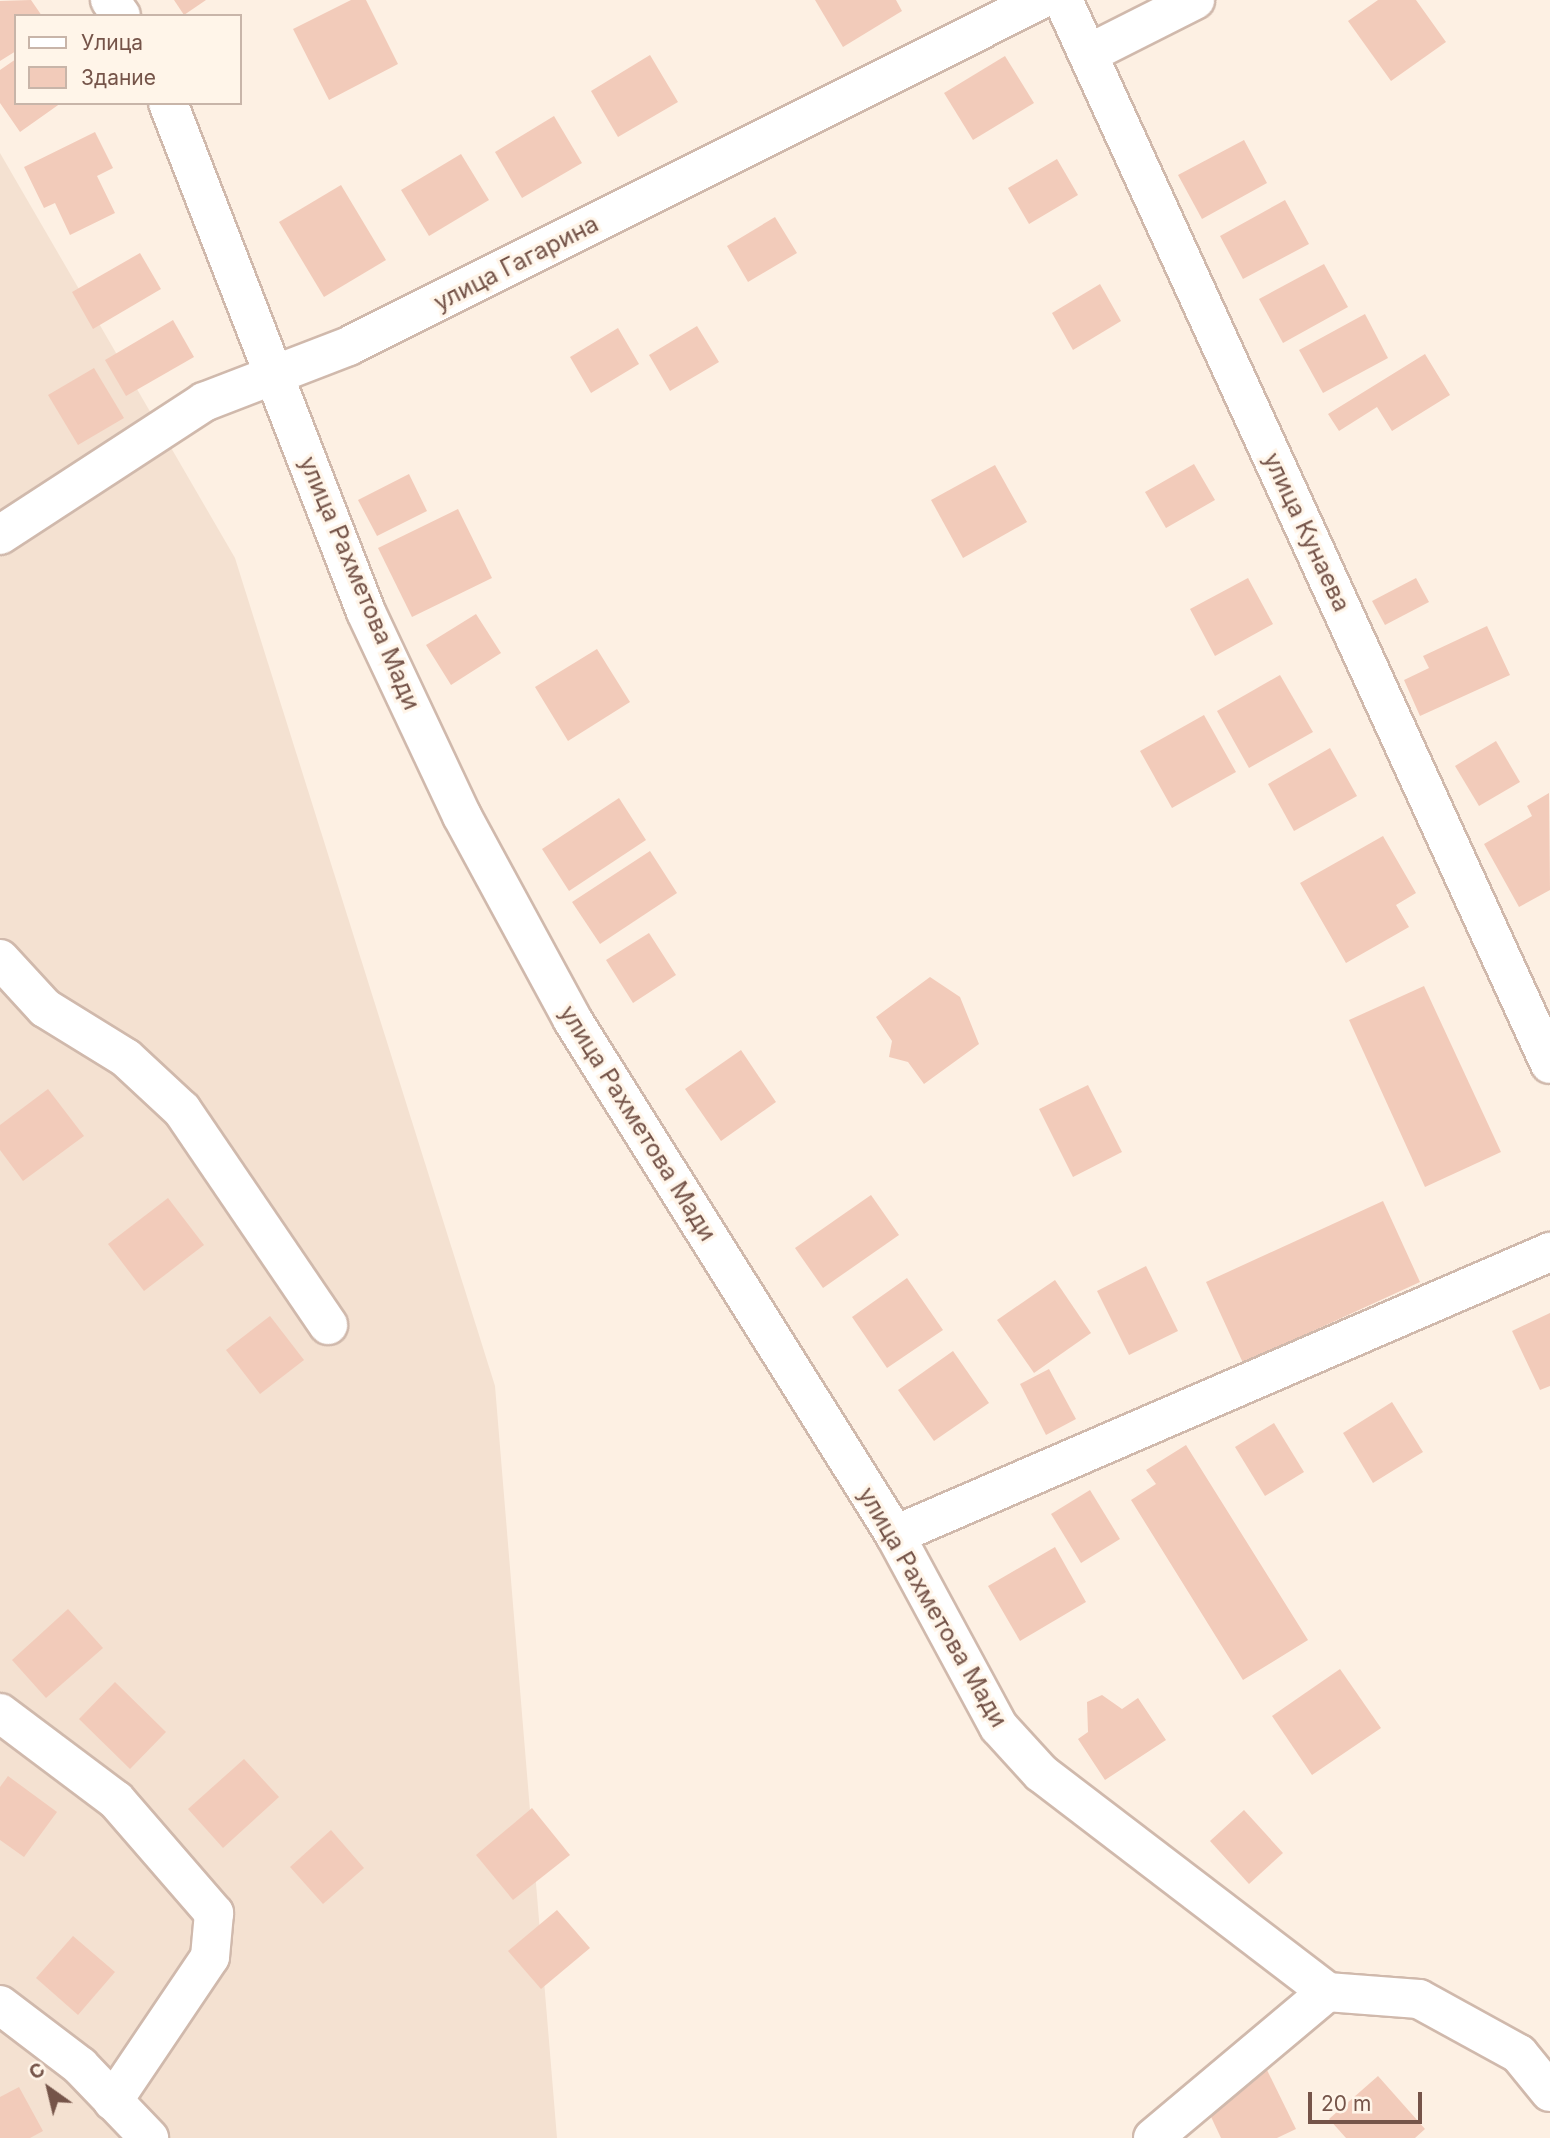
<!DOCTYPE html>
<meta charset="utf-8">
<style>
body{margin:0}
#map{position:relative;width:1550px;height:2138px;overflow:hidden;background:#fdf0e3;font-family:Inter,sans-serif}
div>[style]{position:absolute}
.residential>*{inset:0;background:#f4e1d1}
.building>*{inset:0;background:#f2cbba}
.roads{filter:drop-shadow(2px 0 #d0b9ac) drop-shadow(-2px 0 #d0b9ac) drop-shadow(0 2px #d0b9ac) drop-shadow(0 -2px #d0b9ac)}
.minor>*{height:38px;margin:-19px;padding:0 19px;transform-origin:19px;border-radius:19px;background:#fff}
.secondary>*{height:38px;margin:-19px;padding:0 19px;transform-origin:19px;border-radius:19px;background:#fff}
span{translate:-50% -50%;white-space:nowrap;text-align:center;line-height:1.15;-webkit-text-stroke:6px #fff5e9;paint-order:stroke}
.street-label{font-size:24px;color:#755449}
.legend{position:absolute;left:14px;top:14px;width:228px;height:91px;box-sizing:border-box;background:#fff5e9;border:2px solid #c8b5a9;margin:0;padding:9px 12px;list-style:none;font-size:21px;color:#755449}
.legend li{display:flex;align-items:center;gap:14px;height:35px}
.legend b{width:35px;border:2px solid #c8b5a9}
.north{position:absolute;left:14px;top:2054px;width:70px;height:70px;-webkit-text-stroke:5px #fff5e9;paint-order:stroke;rotate:326deg;font-size:19px;font-weight:700;line-height:28px;text-align:center;color:#755449}
.north::after{content:'';display:block;margin:auto;width:24px;height:32px;background:#755449;clip-path:polygon(50% 0,100% 100%,50% 72%,0 100%)}
.scale{position:absolute;left:1308px;top:2092px;width:114px;height:32px;box-sizing:border-box;border:4px solid #755449;border-top:0;padding-left:9px;font-size:21px;line-height:24px;white-space:nowrap;color:#755449;-webkit-text-stroke:5px #fff5e9;paint-order:stroke}
</style>
<div id="map">
<div class="residential">
<div style="clip-path:polygon(0 153px,235px 558px,495px 1386px,557px 2138px,0 2138px)"></div>
</div>
<div class="building">
<div style="clip-path:polygon(31px 0,42px 16px,16px 16px,16px 51px,0 61px,0 1px)"></div>
<div style="clip-path:polygon(174px 0,206px 0,184px 15px)"></div>
<div style="clip-path:polygon(351px 0,366px 0,398px 64px,329px 100px,293px 29px)"></div>
<div style="clip-path:polygon(815px 0,896px 0,902px 11px,843px 47px)"></div>
<div style="clip-path:polygon(1378px 0,1416px 0,1446px 42px,1391px 81px,1348px 21px)"></div>
<div style="clip-path:polygon(650px 55px,678px 102px,618px 137px,591px 91px)"></div>
<div style="clip-path:polygon(1005px 56px,1034px 103px,973px 140px,944px 93px)"></div>
<div style="clip-path:polygon(16px 59px,16px 103px,61px 103px,20px 132px,0 103px,0 70px)"></div>
<div style="clip-path:polygon(554px 116px,582px 163px,522px 198px,495px 152px)"></div>
<div style="clip-path:polygon(95px 132px,113px 168px,97px 176px,115px 213px,70px 235px,55px 203px,44px 208px,24px 167px)"></div>
<div style="clip-path:polygon(1244px 140px,1267px 183px,1202px 219px,1178px 175px)"></div>
<div style="clip-path:polygon(461px 154px,489px 200px,429px 236px,401px 190px)"></div>
<div style="clip-path:polygon(1057px 159px,1078px 195px,1029px 224px,1008px 188px)"></div>
<div style="clip-path:polygon(341px 185px,386px 260px,324px 297px,279px 222px)"></div>
<div style="clip-path:polygon(1285px 200px,1309px 244px,1243px 279px,1220px 236px)"></div>
<div style="clip-path:polygon(775px 217px,797px 253px,748px 282px,727px 246px)"></div>
<div style="clip-path:polygon(140px 253px,161px 289px,93px 329px,72px 292px)"></div>
<div style="clip-path:polygon(1324px 264px,1348px 307px,1283px 343px,1259px 299px)"></div>
<div style="clip-path:polygon(1100px 284px,1121px 321px,1073px 350px,1052px 313px)"></div>
<div style="clip-path:polygon(1365px 314px,1388px 358px,1323px 393px,1299px 350px)"></div>
<div style="clip-path:polygon(173px 320px,194px 357px,126px 396px,105px 360px)"></div>
<div style="clip-path:polygon(697px 326px,719px 362px,670px 391px,649px 355px)"></div>
<div style="clip-path:polygon(618px 328px,639px 364px,591px 393px,570px 357px)"></div>
<div style="clip-path:polygon(1425px 354px,1450px 395px,1392px 431px,1377px 407px,1339px 431px,1328px 414px)"></div>
<div style="clip-path:polygon(94px 368px,124px 418px,78px 445px,48px 395px)"></div>
<div style="clip-path:polygon(1194px 464px,1215px 500px,1166px 528px,1145px 492px)"></div>
<div style="clip-path:polygon(995px 465px,1027px 522px,963px 558px,931px 500px)"></div>
<div style="clip-path:polygon(409px 474px,427px 511px,377px 536px,358px 500px)"></div>
<div style="clip-path:polygon(458px 509px,492px 578px,412px 617px,378px 548px)"></div>
<div style="clip-path:polygon(1248px 578px,1273px 624px,1215px 656px,1190px 609px)"></div>
<div style="clip-path:polygon(1416px 578px,1429px 602px,1385px 625px,1372px 601px)"></div>
<div style="clip-path:polygon(476px 614px,501px 653px,451px 685px,426px 645px)"></div>
<div style="clip-path:polygon(1487px 626px,1510px 675px,1420px 716px,1404px 680px,1429px 668px,1423px 656px)"></div>
<div style="clip-path:polygon(597px 649px,630px 702px,568px 741px,535px 687px)"></div>
<div style="clip-path:polygon(1280px 675px,1313px 732px,1249px 768px,1217px 711px)"></div>
<div style="clip-path:polygon(1204px 715px,1236px 772px,1172px 808px,1140px 751px)"></div>
<div style="clip-path:polygon(1496px 741px,1520px 782px,1479px 806px,1455px 766px)"></div>
<div style="clip-path:polygon(1330px 748px,1357px 796px,1294px 831px,1268px 784px)"></div>
<div style="clip-path:polygon(1549px 793px,1550px 890px,1519px 907px,1484px 844px,1532px 816px,1527px 806px)"></div>
<div style="clip-path:polygon(619px 798px,646px 840px,569px 891px,542px 849px)"></div>
<div style="clip-path:polygon(1383px 836px,1416px 893px,1396px 905px,1409px 927px,1346px 963px,1300px 883px)"></div>
<div style="clip-path:polygon(650px 851px,677px 893px,600px 944px,572px 902px)"></div>
<div style="clip-path:polygon(649px 933px,676px 975px,633px 1003px,606px 960px)"></div>
<div style="clip-path:polygon(930px 977px,960px 997px,979px 1044px,924px 1084px,908px 1062px,889px 1057px,892px 1041px,876px 1017px)"></div>
<div style="clip-path:polygon(1424px 986px,1501px 1152px,1425px 1187px,1349px 1020px)"></div>
<div style="clip-path:polygon(741px 1050px,776px 1102px,721px 1141px,685px 1089px)"></div>
<div style="clip-path:polygon(1088px 1085px,1122px 1152px,1073px 1177px,1039px 1109px)"></div>
<div style="clip-path:polygon(48px 1089px,84px 1136px,23px 1181px,0 1150px,0 1125px)"></div>
<div style="clip-path:polygon(871px 1195px,899px 1235px,823px 1288px,795px 1248px)"></div>
<div style="clip-path:polygon(168px 1198px,204px 1245px,144px 1291px,108px 1244px)"></div>
<div style="clip-path:polygon(1383px 1201px,1420px 1282px,1243px 1363px,1206px 1282px)"></div>
<div style="clip-path:polygon(1146px 1266px,1178px 1331px,1129px 1355px,1097px 1291px)"></div>
<div style="clip-path:polygon(907px 1278px,943px 1330px,887px 1368px,852px 1317px)"></div>
<div style="clip-path:polygon(1055px 1280px,1091px 1333px,1034px 1373px,997px 1320px)"></div>
<div style="clip-path:polygon(1550px 1313px,1550px 1386px,1540px 1390px,1512px 1331px)"></div>
<div style="clip-path:polygon(270px 1316px,304px 1360px,260px 1394px,226px 1350px)"></div>
<div style="clip-path:polygon(953px 1351px,989px 1403px,934px 1441px,898px 1390px)"></div>
<div style="clip-path:polygon(1049px 1369px,1076px 1419px,1046px 1435px,1020px 1384px)"></div>
<div style="clip-path:polygon(1392px 1402px,1423px 1452px,1373px 1483px,1343px 1433px)"></div>
<div style="clip-path:polygon(1274px 1423px,1304px 1472px,1265px 1496px,1235px 1447px)"></div>
<div style="clip-path:polygon(1186px 1445px,1308px 1640px,1243px 1680px,1131px 1500px,1156px 1484px,1146px 1470px)"></div>
<div style="clip-path:polygon(1090px 1490px,1120px 1539px,1081px 1563px,1051px 1514px)"></div>
<div style="clip-path:polygon(1055px 1547px,1086px 1602px,1020px 1641px,988px 1586px)"></div>
<div style="clip-path:polygon(68px 1609px,103px 1648px,46px 1698px,12px 1660px)"></div>
<div style="clip-path:polygon(1340px 1669px,1381px 1728px,1312px 1775px,1272px 1716px)"></div>
<div style="clip-path:polygon(115px 1682px,166px 1732px,130px 1769px,79px 1719px)"></div>
<div style="clip-path:polygon(1102px 1695px,1122px 1709px,1138px 1698px,1166px 1740px,1105px 1780px,1078px 1739px,1088px 1732px,1087px 1702px)"></div>
<div style="clip-path:polygon(244px 1759px,279px 1797px,223px 1848px,188px 1809px)"></div>
<div style="clip-path:polygon(8px 1776px,57px 1812px,24px 1857px,0 1840px,0 1787px)"></div>
<div style="clip-path:polygon(532px 1808px,570px 1855px,513px 1900px,476px 1855px)"></div>
<div style="clip-path:polygon(1244px 1810px,1283px 1853px,1249px 1884px,1210px 1841px)"></div>
<div style="clip-path:polygon(331px 1830px,364px 1868px,323px 1904px,290px 1867px)"></div>
<div style="clip-path:polygon(557px 1910px,590px 1948px,541px 1989px,508px 1951px)"></div>
<div style="clip-path:polygon(73px 1936px,115px 1972px,78px 2015px,36px 1978px)"></div>
<div style="clip-path:polygon(1267px 2070px,1296px 2129px,1277px 2138px,1221px 2138px,1204px 2102px)"></div>
<div style="clip-path:polygon(1378px 2076px,1425px 2129px,1415px 2138px,1346px 2138px,1329px 2119px)"></div>
<div style="clip-path:polygon(19px 2087px,43px 2131px,30px 2138px,0 2138px,0 2097px)"></div>
</div>
<div class="roads">
<div class="minor">
<div style="left:110px;top:0;width:19px;rotate:55deg"></div>
<div style="left:1088px;top:54px;width:120px;rotate:-26.8deg"></div>
<div style="left:168px;top:103px;width:546px;rotate:68.74deg"></div>
<div style="left:366px;top:612px;width:225px;rotate:64.8deg"></div>
<div style="left:462px;top:816px;width:231px;rotate:61.5deg"></div>
<div style="left:572px;top:1019px;width:609px;rotate:57.95deg"></div>
<div style="left:895px;top:1535px;width:218px;rotate:61.6deg"></div>
<div style="left:999px;top:1727px;width:62px;rotate:47.6deg"></div>
<div style="left:1041px;top:1773px;width:360px;rotate:37.4deg"></div>
<div style="left:0;top:535px;width:244px;rotate:-33.1deg"></div>
<div style="left:204px;top:402px;width:155px;rotate:-21.1deg"></div>
<div style="left:349px;top:346px;width:773px;rotate:-26.6deg"></div>
<div style="left:0;top:959px;width:67px;rotate:47.4deg"></div>
<div style="left:45px;top:1008px;width:95px;rotate:31.7deg"></div>
<div style="left:126px;top:1058px;width:76px;rotate:42.9deg"></div>
<div style="left:182px;top:1110px;width:260px;rotate:55.8deg"></div>
<div style="left:895px;top:1535px;width:714px;rotate:-23.37deg"></div>
<div style="left:0;top:1713px;width:145px;rotate:36.9deg"></div>
<div style="left:116px;top:1800px;width:150px;rotate:49.1deg"></div>
<div style="left:214px;top:1913px;width:44px;rotate:95.2deg"></div>
<div style="left:210px;top:1957px;width:174px;rotate:124deg"></div>
<div style="left:0;top:2005px;width:101px;rotate:37.3deg"></div>
<div style="left:80px;top:2066px;width:100px;rotate:46.2deg"></div>
<div style="left:1153px;top:2138px;width:227px;rotate:-40deg"></div>
<div style="left:1327px;top:1992px;width:92px;rotate:4.4deg"></div>
<div style="left:1419px;top:1999px;width:114px;rotate:28.8deg"></div>
<div style="left:1519px;top:2054px;width:49px;rotate:50.8deg"></div>
</div>
<div class="secondary">
<div style="left:1063px;top:0;width:1170px;rotate:65.41deg"></div>
</div>
</div>
<div class="street-label">
<span style="left:516px;top:263px;rotate:-27deg">улица Гагарина</span>
<span style="left:1307px;top:532px;rotate:65deg">улица Кунаева</span>
<span style="left:360px;top:583px;rotate:67deg">улица Рахметова Мади</span>
<span style="left:638px;top:1123px;rotate:58deg">улица Рахметова Мади</span>
<span style="left:933px;top:1607px;rotate:60deg">улица Рахметова Мади</span>
</div>
<ul class="legend">
<li><b style="height:9px;background:#fff"></b>Улица</li>
<li><b style="height:19px;background:#f2cbba"></b>Здание</li>
</ul>
<div class="north">С</div>
<div class="scale">20 m</div>
</div>
